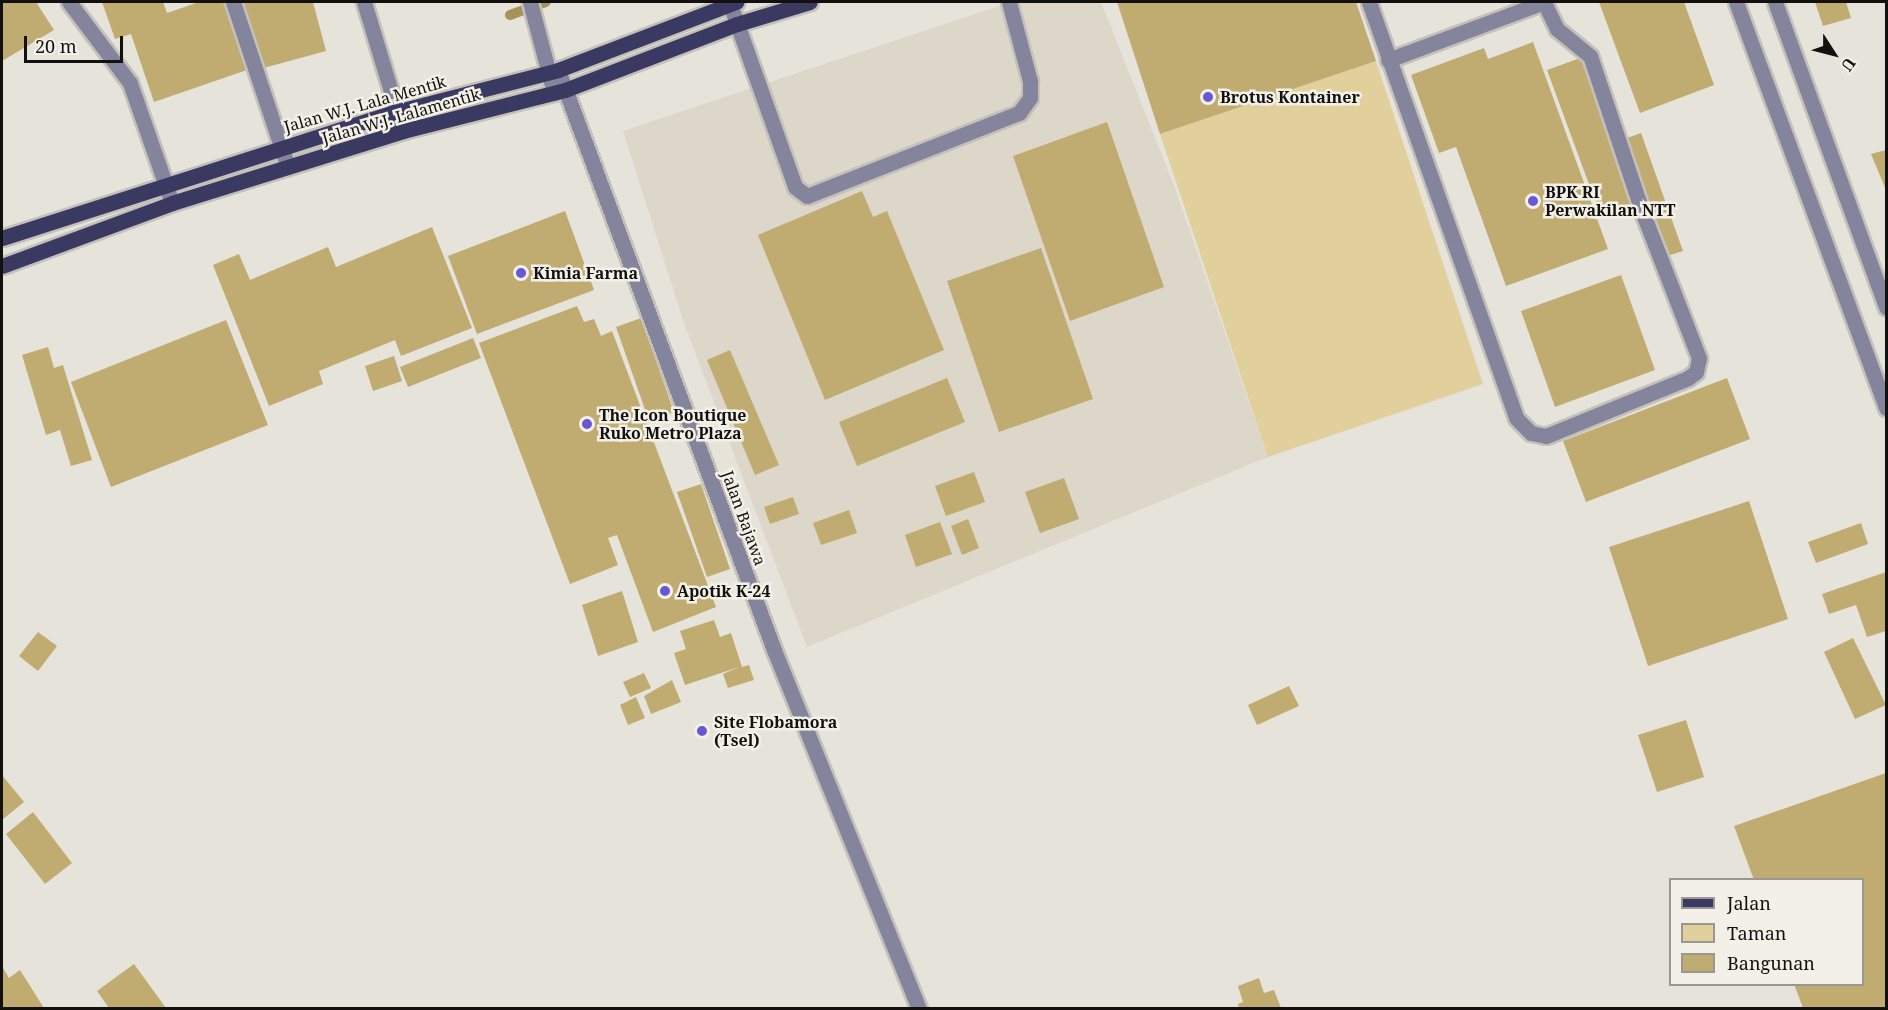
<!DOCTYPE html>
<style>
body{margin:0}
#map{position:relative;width:1888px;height:1010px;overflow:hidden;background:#e6e3db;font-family:"Noto Serif",serif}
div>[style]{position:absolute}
.built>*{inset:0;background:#dcd7c8}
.green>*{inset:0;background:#e1cf9c}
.stream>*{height:10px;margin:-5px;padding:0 5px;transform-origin:5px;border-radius:5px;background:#a7935a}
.building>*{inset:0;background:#c0ac71}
.roads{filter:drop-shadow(2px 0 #c4c1ba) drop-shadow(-2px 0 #c4c1ba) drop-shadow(0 2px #c4c1ba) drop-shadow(0 -2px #c4c1ba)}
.minor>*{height:15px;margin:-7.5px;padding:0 7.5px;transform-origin:7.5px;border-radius:7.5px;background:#84859d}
.major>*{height:15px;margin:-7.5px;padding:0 7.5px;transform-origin:7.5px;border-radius:7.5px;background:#3a3961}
.dots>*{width:16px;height:16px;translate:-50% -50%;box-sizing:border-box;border:3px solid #f3f0e8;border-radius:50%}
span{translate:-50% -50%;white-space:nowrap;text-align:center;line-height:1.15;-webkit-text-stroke:5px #f3f0e8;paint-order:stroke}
.poi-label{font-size:16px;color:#12110f;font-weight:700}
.left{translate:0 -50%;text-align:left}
.street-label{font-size:16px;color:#12110f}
.frame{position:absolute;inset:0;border:3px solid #12110f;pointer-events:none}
.legend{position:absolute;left:1669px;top:878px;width:195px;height:108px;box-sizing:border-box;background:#f3f0e8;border:2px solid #999791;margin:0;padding:8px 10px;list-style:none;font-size:18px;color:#12110f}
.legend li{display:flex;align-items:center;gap:12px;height:30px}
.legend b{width:30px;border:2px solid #999791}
.north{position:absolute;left:1804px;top:24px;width:60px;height:60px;-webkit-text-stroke:4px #f3f0e8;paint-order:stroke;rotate:126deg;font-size:16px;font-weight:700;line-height:24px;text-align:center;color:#12110f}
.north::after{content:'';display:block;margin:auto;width:21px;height:27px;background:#12110f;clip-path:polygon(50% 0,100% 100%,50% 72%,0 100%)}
.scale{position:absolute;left:24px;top:36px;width:99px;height:27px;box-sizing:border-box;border:3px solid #12110f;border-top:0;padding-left:8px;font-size:18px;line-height:21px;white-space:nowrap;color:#12110f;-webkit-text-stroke:4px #f3f0e8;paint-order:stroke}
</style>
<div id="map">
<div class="built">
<div style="clip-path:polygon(1011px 2px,1101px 2px,1175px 188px,1268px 457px,807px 647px,684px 323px,623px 131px)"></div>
</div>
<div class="green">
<div style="clip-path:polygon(1376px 61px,1483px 384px,1268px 457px,1160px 134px)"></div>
</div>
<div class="stream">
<div style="left:510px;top:15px;width:38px;rotate:-20deg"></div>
</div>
<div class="building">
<div style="clip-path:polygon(2px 2px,36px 2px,54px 30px,2px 61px)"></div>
<div style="clip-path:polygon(102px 2px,163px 2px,167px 13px,199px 2px,224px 2px,247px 70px,154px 102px,131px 34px,115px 39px)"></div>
<div style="clip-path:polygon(242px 2px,313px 2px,326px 51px,260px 69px)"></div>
<div style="clip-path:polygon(1117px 2px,1356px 2px,1376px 61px,1160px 134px)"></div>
<div style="clip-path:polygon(1599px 2px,1684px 2px,1714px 85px,1640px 113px)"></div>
<div style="clip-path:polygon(1815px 2px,1846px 2px,1851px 18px,1823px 26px)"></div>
<div style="clip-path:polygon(1533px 42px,1608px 249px,1506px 286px,1456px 147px,1439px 153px,1411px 75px,1484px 48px,1488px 59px)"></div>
<div style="clip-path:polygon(1583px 57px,1636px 204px,1601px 217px,1547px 70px)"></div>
<div style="clip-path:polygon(1107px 122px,1164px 287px,1070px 321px,1013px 156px)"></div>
<div style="clip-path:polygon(1641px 133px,1683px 251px,1667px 256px,1624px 139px)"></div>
<div style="clip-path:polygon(1886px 150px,1886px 190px,1871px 154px)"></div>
<div style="clip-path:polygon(862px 191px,873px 217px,887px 211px,944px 350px,825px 400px,758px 235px)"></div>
<div style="clip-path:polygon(565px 211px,594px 290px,477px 334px,448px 256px)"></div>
<div style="clip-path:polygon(432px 227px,472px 328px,401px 356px,395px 340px,319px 371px,323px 384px,269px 406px,213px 265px,239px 254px,250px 280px,328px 247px,336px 267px)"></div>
<div style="clip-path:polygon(1041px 248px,1093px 399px,999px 432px,947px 281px)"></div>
<div style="clip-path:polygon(1621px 275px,1655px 370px,1555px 407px,1521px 311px)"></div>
<div style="clip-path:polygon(577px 306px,584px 322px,594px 319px,601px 336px,612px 331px,716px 607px,653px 632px,617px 535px,608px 538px,618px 565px,570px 584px,479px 343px)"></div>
<div style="clip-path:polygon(641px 318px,674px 412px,649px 421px,616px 327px)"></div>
<div style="clip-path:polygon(226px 320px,268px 425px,111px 487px,71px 382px)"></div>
<div style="clip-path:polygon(473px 338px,481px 358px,408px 387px,400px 367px)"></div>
<div style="clip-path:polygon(48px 347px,54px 368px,63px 365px,92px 460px,71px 466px,60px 430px,46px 435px,22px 355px)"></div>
<div style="clip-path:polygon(730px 350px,779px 465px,755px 475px,707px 360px)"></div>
<div style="clip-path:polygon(394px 356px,402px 381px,373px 391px,365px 366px)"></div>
<div style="clip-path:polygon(947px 378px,965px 422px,857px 466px,839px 422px)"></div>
<div style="clip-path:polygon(1727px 378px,1750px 439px,1586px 502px,1563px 441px)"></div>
<div style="clip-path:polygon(974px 472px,985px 502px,946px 516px,935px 486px)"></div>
<div style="clip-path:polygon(1064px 478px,1079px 519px,1040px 533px,1025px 492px)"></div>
<div style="clip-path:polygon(701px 484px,730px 569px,707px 577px,677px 492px)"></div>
<div style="clip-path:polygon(793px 497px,799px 514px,770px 524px,764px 507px)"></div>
<div style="clip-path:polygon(1749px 501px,1788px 619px,1648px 666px,1609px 547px)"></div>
<div style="clip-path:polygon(849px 510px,857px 533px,821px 545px,813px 523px)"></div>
<div style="clip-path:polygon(968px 519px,979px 548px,962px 555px,951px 526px)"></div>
<div style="clip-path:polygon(940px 522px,952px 554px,916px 567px,905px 535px)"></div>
<div style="clip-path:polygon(1861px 523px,1868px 544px,1816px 563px,1808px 542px)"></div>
<div style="clip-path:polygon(1886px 572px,1886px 631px,1867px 637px,1856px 605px,1829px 614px,1822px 594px)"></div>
<div style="clip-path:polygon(622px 591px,638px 642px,598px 656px,582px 605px)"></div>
<div style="clip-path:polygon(714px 620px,720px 637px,731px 633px,742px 667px,749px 665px,754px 680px,728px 688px,723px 674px,739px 667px,685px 685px,674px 653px,686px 649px,680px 631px)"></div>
<div style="clip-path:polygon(38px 632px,57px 646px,38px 671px,19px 656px)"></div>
<div style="clip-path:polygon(1853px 638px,1886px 705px,1855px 719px,1824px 652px)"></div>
<div style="clip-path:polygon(644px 673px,651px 688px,630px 697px,623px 682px)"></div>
<div style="clip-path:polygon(672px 680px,681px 702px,651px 714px,644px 696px)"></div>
<div style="clip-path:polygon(1289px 686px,1299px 706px,1257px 725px,1248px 705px)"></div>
<div style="clip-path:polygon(636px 697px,645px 718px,628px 725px,620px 705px)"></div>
<div style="clip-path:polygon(1686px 720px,1704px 777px,1657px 792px,1638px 735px)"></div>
<div style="clip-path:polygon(1886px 773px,1886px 1008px,1803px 1008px,1794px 984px,1862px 984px,1862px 880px,1754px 880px,1734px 826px)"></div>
<div style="clip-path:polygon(2px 775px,24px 802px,2px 820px)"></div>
<div style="clip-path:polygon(33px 812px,72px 863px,45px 884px,6px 834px)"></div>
<div style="clip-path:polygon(134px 964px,166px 1008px,109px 1008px,97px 991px)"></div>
<div style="clip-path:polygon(2px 966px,9px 978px,20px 970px,44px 1008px,2px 1008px)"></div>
<div style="clip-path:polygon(1259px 978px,1264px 993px,1274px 990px,1281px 1008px,1239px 1008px,1238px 1004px,1243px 1002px,1238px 986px)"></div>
</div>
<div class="roads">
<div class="minor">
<div style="left:69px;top:2px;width:101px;rotate:53deg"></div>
<div style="left:130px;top:83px;width:127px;rotate:70.7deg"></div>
<div style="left:233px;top:2px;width:174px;rotate:71.6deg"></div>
<div style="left:364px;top:2px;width:135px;rotate:73.2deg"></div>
<div style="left:530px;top:2px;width:94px;rotate:75.2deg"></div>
<div style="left:1369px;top:2px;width:441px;rotate:70.5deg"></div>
<div style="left:1516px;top:418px;width:21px;rotate:45deg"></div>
<div style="left:1531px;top:433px;width:15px;rotate:11deg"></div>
<div style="left:1546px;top:436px;width:153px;rotate:-22.2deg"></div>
<div style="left:1688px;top:378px;width:10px;rotate:-37deg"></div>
<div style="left:1696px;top:372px;width:14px;rotate:-78deg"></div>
<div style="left:1699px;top:358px;width:158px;rotate:-111.2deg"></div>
<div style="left:1642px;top:211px;width:163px;rotate:-108.5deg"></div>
<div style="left:1590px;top:56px;width:43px;rotate:-140.7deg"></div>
<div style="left:1557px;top:29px;width:30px;rotate:-116deg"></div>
<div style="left:1736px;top:2px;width:433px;rotate:69.7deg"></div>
<div style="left:1775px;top:2px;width:325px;rotate:70deg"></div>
<div style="left:730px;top:4px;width:194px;rotate:70.4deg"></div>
<div style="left:795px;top:187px;width:15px;rotate:37deg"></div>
<div style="left:807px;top:196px;width:228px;rotate:-21.4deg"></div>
<div style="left:1019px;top:113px;width:19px;rotate:-54deg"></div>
<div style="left:1030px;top:98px;width:17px;rotate:-90deg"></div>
<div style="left:1030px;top:81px;width:82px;rotate:-104.9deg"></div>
<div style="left:1388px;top:60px;width:166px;rotate:-20.4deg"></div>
<div style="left:558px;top:70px;width:619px;rotate:69.57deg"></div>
<div style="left:774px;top:650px;width:386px;rotate:68deg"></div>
</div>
<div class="major">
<div style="left:2px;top:238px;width:413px;rotate:-17.8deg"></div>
<div style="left:395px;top:112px;width:168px;rotate:-14.4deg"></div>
<div style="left:558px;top:70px;width:191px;rotate:-20.9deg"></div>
<div style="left:2px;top:266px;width:181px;rotate:-20.3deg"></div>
<div style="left:172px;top:203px;width:242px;rotate:-17.3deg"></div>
<div style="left:403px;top:131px;width:167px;rotate:-14.2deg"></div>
<div style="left:565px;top:90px;width:184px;rotate:-21deg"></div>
<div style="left:737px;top:24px;width:76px;rotate:-16.8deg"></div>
</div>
</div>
<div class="dots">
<div style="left:1208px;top:97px;background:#6659d2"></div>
<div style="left:1533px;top:201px;background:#6659d2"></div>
<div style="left:521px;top:273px;background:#6659d2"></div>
<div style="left:587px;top:424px;background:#6659d2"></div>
<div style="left:665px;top:591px;background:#6659d2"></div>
<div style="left:702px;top:731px;background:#6659d2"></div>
</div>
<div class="poi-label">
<span class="left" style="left:1220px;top:97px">Brotus Kontainer</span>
<span class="left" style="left:1545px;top:201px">BPK RI<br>Perwakilan NTT</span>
<span class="left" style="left:533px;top:273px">Kimia Farma</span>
<span class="left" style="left:599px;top:424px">The Icon Boutique<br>Ruko Metro Plaza</span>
<span class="left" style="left:677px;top:591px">Apotik K-24</span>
<span class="left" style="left:714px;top:731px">Site Flobamora<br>(Tsel)</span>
</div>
<div class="street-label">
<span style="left:365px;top:104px;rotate:-16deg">Jalan W.J. Lala Mentik</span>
<span style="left:401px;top:116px;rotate:-16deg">Jalan W.J. Lalamentik</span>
<span style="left:744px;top:518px;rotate:70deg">Jalan Bajawa</span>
</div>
<div class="frame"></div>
<ul class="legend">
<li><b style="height:8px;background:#3a3961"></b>Jalan</li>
<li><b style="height:16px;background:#e1cf9c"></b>Taman</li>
<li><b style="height:16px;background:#c0ac71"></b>Bangunan</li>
</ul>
<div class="north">U</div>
<div class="scale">20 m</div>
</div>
